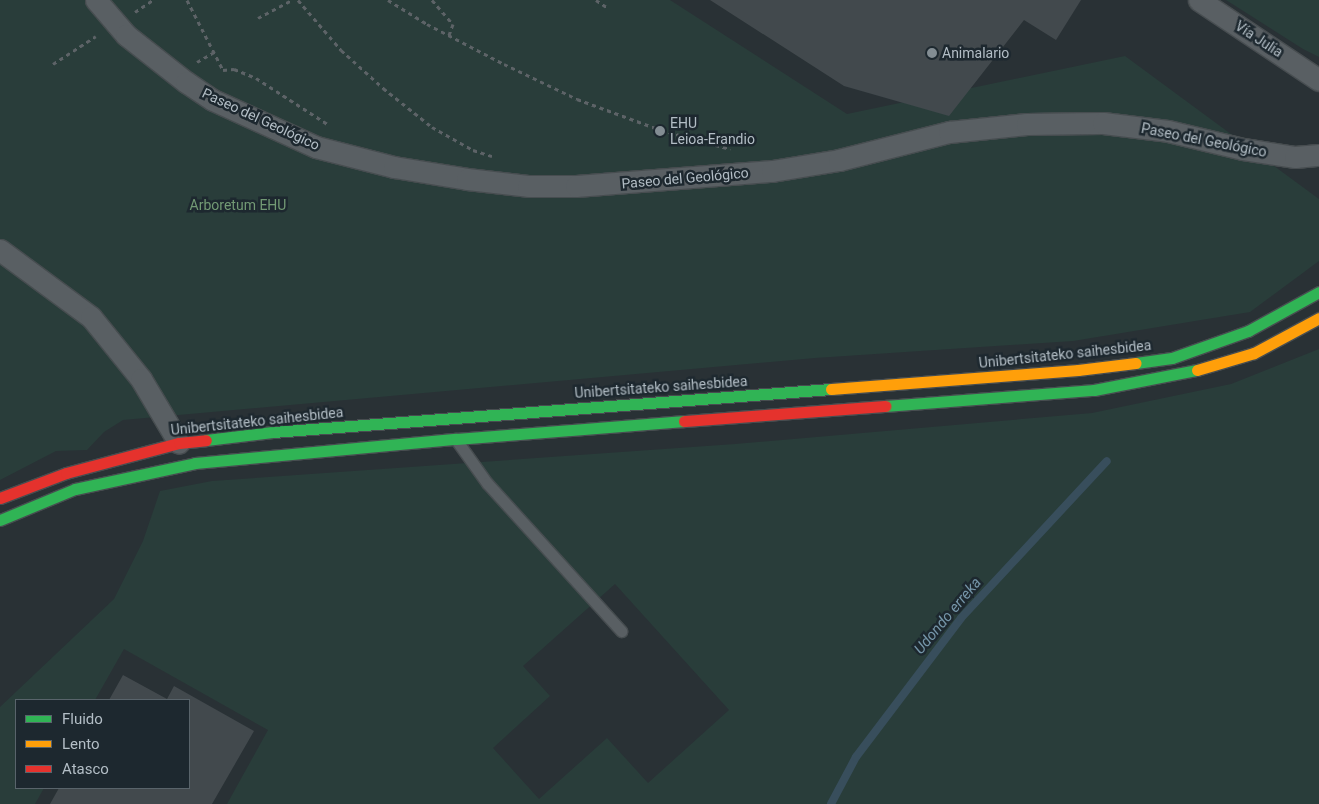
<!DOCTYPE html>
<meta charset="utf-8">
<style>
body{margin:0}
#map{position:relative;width:1319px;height:804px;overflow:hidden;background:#293135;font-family:Roboto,sans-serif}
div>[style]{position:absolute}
.green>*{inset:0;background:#293d3a}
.stream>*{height:8px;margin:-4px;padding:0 4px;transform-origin:4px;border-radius:4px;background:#384e5c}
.building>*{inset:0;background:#42494d}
.path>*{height:3px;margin-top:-1.5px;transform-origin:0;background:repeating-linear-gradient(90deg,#5d6367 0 4px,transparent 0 8px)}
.roads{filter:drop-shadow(1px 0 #474d50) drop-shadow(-1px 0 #474d50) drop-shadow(0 1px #474d50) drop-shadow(0 -1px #474d50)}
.lane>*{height:11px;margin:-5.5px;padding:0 5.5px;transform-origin:5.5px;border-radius:5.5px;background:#595f63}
.street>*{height:21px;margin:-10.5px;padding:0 10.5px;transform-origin:10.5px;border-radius:10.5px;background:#595f63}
.fast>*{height:11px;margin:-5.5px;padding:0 5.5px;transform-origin:5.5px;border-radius:5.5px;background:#30b455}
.slow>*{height:11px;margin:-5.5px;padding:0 5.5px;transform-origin:5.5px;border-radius:5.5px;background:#ff9f0a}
.jam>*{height:11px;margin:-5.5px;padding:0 5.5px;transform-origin:5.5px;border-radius:5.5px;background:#e5322d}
.dots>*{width:14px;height:14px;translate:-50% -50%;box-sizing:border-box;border:2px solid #1d282f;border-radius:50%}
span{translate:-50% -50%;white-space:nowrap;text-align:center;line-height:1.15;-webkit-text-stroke:5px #1d282f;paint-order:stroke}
.street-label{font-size:14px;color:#b3bec6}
.poi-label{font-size:14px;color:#b3bec6}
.left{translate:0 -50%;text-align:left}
.park-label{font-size:14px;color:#729a74}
.water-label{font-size:15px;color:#7595a8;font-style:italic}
.legend{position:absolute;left:15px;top:699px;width:175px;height:90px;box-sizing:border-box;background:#1d282f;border:1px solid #59646b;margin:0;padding:6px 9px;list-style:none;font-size:15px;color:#b3bec6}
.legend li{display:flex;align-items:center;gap:10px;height:25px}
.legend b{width:25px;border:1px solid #59646b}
</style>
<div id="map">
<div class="green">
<div style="clip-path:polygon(0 0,670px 0,847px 114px,1125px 56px,1319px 199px,1319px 261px,1250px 312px,1073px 341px,815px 358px,123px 420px,104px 432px,87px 450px,56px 451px,0 480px)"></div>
<div style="clip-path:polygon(1226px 0,1319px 0,1319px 57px,1303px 49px)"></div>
<div style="clip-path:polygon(evenodd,1319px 349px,1319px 804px,227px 804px,268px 730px,124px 649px,95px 700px,16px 700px,16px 788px,44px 788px,35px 804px,0 804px,0 707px,114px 599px,143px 541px,160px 491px,212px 481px,735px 444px,1092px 413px,1231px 384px,1319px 349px,615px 584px,729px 710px,648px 783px,607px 738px,539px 799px,493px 748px,550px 696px,523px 666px,615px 584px)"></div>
</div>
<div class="stream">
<div style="left:831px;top:804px;width:53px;rotate:-62deg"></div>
<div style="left:856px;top:757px;width:174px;rotate:-52.9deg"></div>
<div style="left:961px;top:618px;width:214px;rotate:-47.1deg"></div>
</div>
<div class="building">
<div style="clip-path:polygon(710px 0,1081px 0,1056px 40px,1024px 20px,949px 116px,844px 86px)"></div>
<div style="clip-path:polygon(123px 675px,167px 699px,174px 686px,254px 731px,212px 804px,50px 804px,59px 788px,189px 788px,189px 700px,109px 700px)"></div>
</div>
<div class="path">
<div style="left:187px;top:0;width:79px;rotate:62.8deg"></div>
<div style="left:223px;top:70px;width:11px;rotate:-5deg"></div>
<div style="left:234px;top:69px;width:24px;rotate:22deg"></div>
<div style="left:256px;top:78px;width:87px;rotate:32.8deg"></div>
<div style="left:298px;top:0;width:66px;rotate:49.3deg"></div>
<div style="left:341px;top:50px;width:57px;rotate:42.1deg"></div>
<div style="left:383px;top:88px;width:63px;rotate:38.5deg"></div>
<div style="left:432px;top:127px;width:47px;rotate:29.3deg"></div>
<div style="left:473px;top:150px;width:20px;rotate:18deg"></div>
<div style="left:388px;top:0;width:46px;rotate:31.6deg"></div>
<div style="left:427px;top:24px;width:87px;rotate:27.5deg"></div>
<div style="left:504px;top:64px;width:81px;rotate:25.6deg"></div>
<div style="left:577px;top:99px;width:90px;rotate:20.3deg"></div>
<div style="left:661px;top:130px;width:72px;rotate:15.4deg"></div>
<div style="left:432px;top:0;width:32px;rotate:49deg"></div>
<div style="left:453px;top:24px;width:12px;rotate:110deg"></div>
<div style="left:596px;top:0;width:14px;rotate:34deg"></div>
<div style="left:135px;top:12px;width:22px;rotate:-34deg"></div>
<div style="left:258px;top:18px;width:38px;rotate:-28deg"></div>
<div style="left:197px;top:62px;width:20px;rotate:-30deg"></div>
<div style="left:53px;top:64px;width:51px;rotate:-33.1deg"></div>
</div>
<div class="roads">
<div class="lane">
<div style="left:457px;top:441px;width:52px;rotate:54.5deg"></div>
<div style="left:487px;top:483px;width:200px;rotate:47.8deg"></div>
</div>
<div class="street">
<div style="left:96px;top:0;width:46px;rotate:49.4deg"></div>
<div style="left:126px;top:35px;width:76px;rotate:38.1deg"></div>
<div style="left:186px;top:82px;width:32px;rotate:34deg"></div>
<div style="left:213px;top:100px;width:113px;rotate:24.5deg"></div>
<div style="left:316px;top:147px;width:81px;rotate:14.4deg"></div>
<div style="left:394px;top:167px;width:74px;rotate:9.3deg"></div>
<div style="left:467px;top:179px;width:61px;rotate:6.5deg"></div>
<div style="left:528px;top:186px;width:48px"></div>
<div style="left:576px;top:186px;width:197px;rotate:-4.4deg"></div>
<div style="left:772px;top:171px;width:68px;rotate:-9.3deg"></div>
<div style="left:839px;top:160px;width:114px;rotate:-14.3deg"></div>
<div style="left:949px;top:132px;width:78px;rotate:-5.9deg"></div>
<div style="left:1027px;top:124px;width:76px;rotate:-0.8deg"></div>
<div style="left:1103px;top:123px;width:65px;rotate:7deg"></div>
<div style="left:1168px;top:131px;width:77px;rotate:13.5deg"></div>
<div style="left:1243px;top:149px;width:53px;rotate:8.7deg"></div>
<div style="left:1295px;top:157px;width:24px;rotate:-5deg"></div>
<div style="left:1199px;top:0;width:144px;rotate:33.7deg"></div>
<div style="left:0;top:250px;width:113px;rotate:36.4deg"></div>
<div style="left:91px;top:317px;width:80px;rotate:51.1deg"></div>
<div style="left:141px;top:379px;width:74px;rotate:59.3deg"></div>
</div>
<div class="fast">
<div style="left:1136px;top:363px;width:36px;rotate:-8deg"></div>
<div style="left:1172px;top:358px;width:81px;rotate:-19.6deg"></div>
<div style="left:1248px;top:331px;width:81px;rotate:-28.8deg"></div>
<div style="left:885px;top:406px;width:210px;rotate:-4.4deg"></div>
<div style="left:1094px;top:390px;width:105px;rotate:-11deg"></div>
<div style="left:206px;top:440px;width:67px;rotate:-6.8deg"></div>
<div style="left:273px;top:432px;width:560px;rotate:-4.41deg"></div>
<div style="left:0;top:520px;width:81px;rotate:-22.5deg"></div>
<div style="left:75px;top:489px;width:123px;rotate:-12.2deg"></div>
<div style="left:195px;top:463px;width:262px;rotate:-5.3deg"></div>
<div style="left:456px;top:439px;width:229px;rotate:-4.5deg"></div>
</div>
<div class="slow">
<div style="left:1197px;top:370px;width:59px;rotate:-16.6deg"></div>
<div style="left:1254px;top:353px;width:74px;rotate:-28.3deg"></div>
<div style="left:831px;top:389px;width:248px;rotate:-4.4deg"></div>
<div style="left:1078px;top:370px;width:58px;rotate:-6.9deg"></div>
</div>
<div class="jam">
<div style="left:684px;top:421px;width:202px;rotate:-4.3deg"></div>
<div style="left:0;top:498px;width:71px;rotate:-20.7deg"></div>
<div style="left:66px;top:473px;width:117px;rotate:-14.9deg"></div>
<div style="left:179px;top:443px;width:27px;rotate:-6deg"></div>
</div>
</div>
<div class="dots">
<div style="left:932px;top:53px;background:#838d93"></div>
<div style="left:660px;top:131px;background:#838d93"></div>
</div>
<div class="street-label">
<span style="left:1259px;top:39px;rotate:33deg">Vía Julia</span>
<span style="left:261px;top:119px;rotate:25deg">Paseo del Geológico</span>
<span style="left:1204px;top:140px;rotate:11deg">Paseo del Geológico</span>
<span style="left:685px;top:178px;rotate:-5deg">Paseo del Geológico</span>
<span style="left:1065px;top:354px;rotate:-6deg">Unibertsitateko saihesbidea</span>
<span style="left:661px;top:387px;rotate:-4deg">Unibertsitateko saihesbidea</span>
<span style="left:257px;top:421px;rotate:-6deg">Unibertsitateko saihesbidea</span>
</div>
<div class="poi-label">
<span class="left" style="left:942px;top:53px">Animalario</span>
<span class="left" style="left:670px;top:131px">EHU<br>Leioa-Erandio</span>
</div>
<div class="park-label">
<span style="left:238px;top:205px">Arboretum EHU</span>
</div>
<div class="water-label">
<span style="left:948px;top:616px;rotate:-50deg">Udondo erreka</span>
</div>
<ul class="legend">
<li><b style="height:6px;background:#30b455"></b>Fluido</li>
<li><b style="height:6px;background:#ff9f0a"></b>Lento</li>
<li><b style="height:6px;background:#e5322d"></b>Atasco</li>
</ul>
</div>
